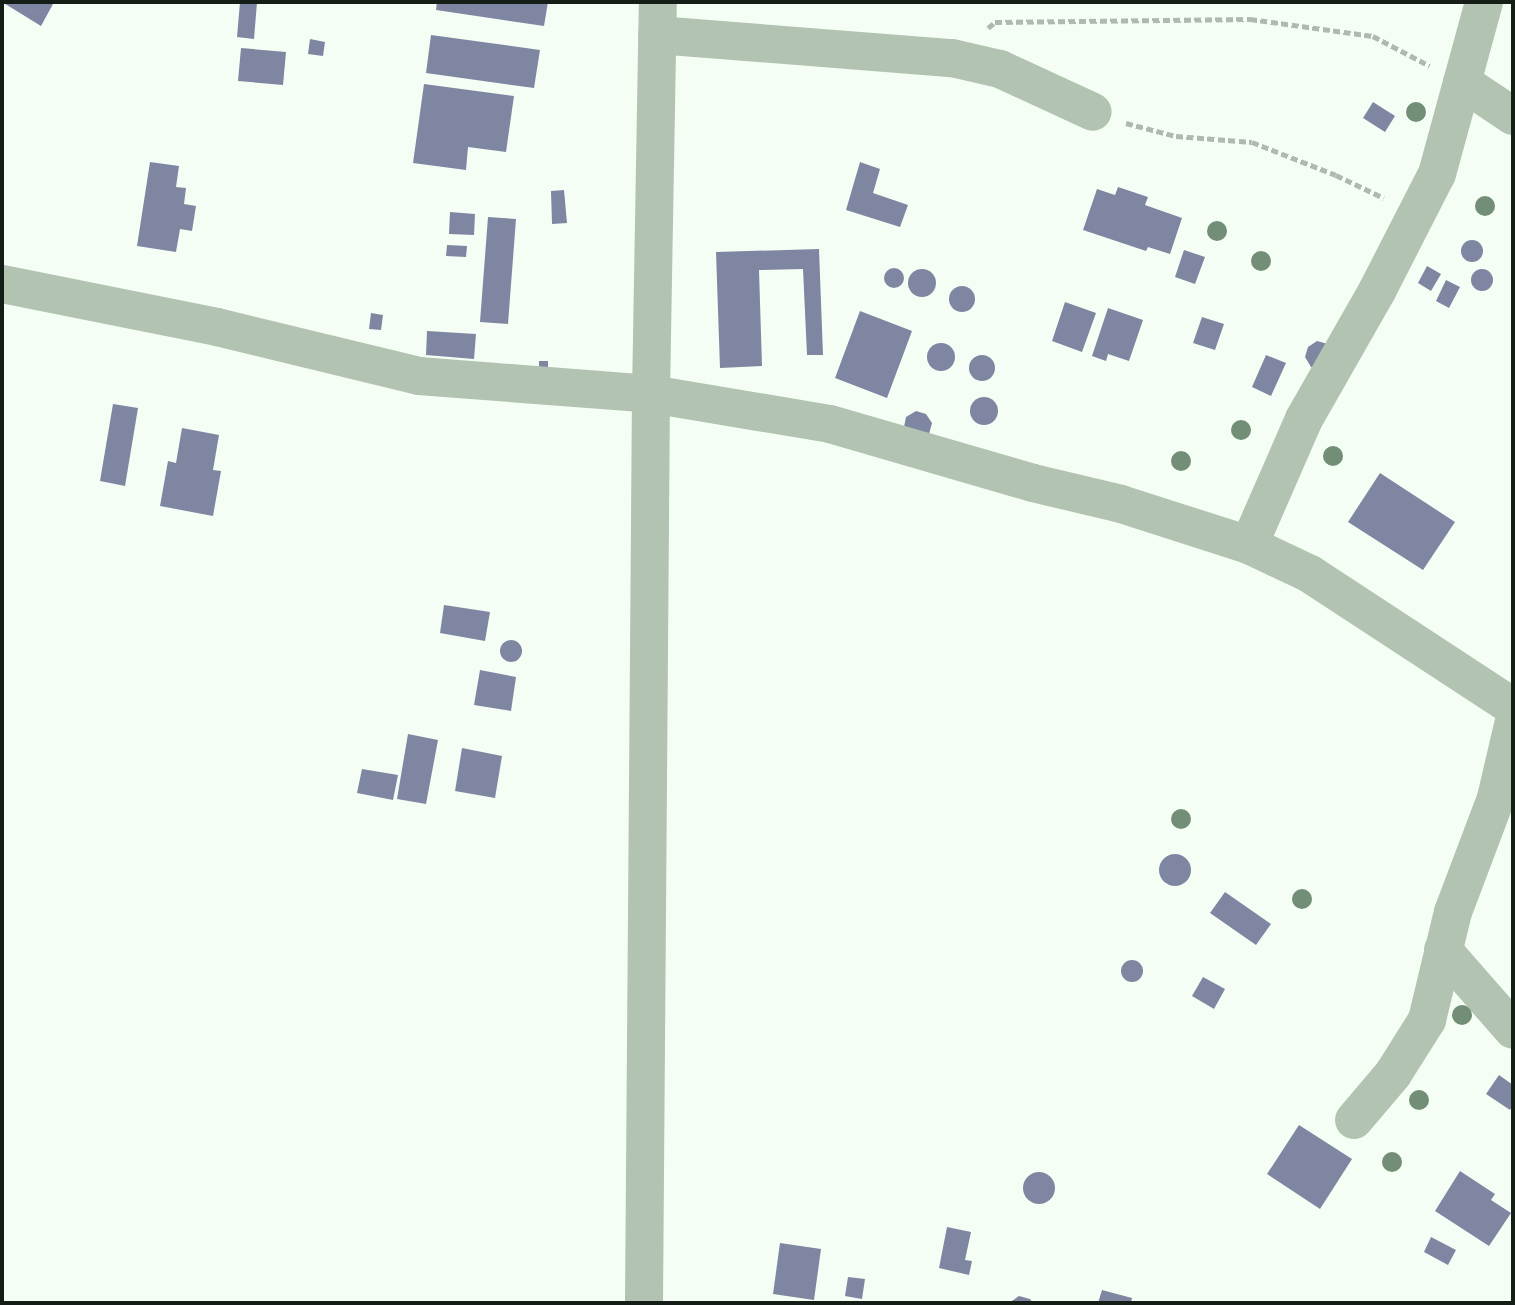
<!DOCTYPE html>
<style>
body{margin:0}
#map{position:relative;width:1515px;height:1305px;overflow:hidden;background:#f5fef5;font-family:"DejaVu Sans",sans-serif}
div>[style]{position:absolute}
.building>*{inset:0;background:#7f86a1}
.round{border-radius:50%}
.path>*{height:4.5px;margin-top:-2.25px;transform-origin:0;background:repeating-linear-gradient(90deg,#b0b9b0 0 7px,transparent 0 10.5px)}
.minor>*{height:38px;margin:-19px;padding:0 19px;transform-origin:19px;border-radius:19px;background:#b2c3b2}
.tertiary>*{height:38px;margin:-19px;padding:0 19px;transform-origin:19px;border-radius:19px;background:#b2c3b2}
.trees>*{width:20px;height:20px;margin:-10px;border-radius:50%;background:#738e76}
span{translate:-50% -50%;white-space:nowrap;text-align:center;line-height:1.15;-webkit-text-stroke:5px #f5fef5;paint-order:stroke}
.frame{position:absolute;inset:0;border:4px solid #151e16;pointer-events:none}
</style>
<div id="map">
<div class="building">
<div style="clip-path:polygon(2px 2px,48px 2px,53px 4px,41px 26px)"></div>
<div style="clip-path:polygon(240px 2px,257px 2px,254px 39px,237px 37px)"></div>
<div style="clip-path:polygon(437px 2px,548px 2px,544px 26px,436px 10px)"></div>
<div style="clip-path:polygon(431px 35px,540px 50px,534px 88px,426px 73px)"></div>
<div style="clip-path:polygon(310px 39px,325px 42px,323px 56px,308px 54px)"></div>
<div style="clip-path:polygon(241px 48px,286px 52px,283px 85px,238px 81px)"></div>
<div style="clip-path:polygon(424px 84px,514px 96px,506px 152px,468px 147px,466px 170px,413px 163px)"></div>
<div style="clip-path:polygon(1373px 102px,1395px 116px,1385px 132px,1363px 118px)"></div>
<div style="clip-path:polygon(150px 162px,179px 166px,176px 187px,186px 188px,184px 204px,196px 206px,192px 231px,180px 229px,176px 252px,137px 246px)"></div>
<div style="clip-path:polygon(860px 162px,880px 169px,873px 193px,908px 205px,900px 227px,846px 210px)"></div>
<div style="clip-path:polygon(1118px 187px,1148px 197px,1145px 205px,1182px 218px,1170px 254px,1148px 247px,1146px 251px,1083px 230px,1097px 189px,1115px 195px)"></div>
<div style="clip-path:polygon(564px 190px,567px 223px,552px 224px,551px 191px)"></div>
<div style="clip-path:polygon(450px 212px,475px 214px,474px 235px,449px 234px)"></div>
<div style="clip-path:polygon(488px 217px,516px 219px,508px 324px,480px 322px)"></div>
<div class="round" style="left:1461px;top:240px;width:22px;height:22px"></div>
<div style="clip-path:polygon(447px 245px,467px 246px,466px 257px,446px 256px)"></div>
<div style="clip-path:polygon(819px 249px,823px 355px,807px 355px,803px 269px,759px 270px,762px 366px,720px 368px,716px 252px)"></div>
<div style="clip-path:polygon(1184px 250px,1205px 257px,1195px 284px,1175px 277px)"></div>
<div style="clip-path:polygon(1427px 266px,1441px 274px,1431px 291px,1418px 283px)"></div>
<div class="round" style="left:884px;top:268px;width:20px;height:20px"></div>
<div class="round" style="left:1471px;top:269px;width:22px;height:22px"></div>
<div class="round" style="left:908px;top:269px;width:28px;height:28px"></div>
<div style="clip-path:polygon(1446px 280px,1460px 287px,1449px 308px,1436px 301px)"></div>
<div class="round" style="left:949px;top:286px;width:26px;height:26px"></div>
<div style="clip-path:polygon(1065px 302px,1096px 313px,1082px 352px,1052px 341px)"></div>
<div style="clip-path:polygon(1108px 308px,1143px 320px,1129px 361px,1108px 354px,1106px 361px,1092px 356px)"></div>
<div style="clip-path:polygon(860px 311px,912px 331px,887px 398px,835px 378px)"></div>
<div style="clip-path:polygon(371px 313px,383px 315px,381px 330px,369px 329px)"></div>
<div style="clip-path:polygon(1202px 317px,1224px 324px,1215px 350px,1193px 343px)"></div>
<div style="clip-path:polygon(427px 331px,476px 334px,474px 359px,426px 355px)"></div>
<div style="clip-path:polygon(1317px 341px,1328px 344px,1321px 369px,1311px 367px,1305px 357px,1308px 347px)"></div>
<div class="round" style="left:927px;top:343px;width:28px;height:28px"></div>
<div class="round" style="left:969px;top:355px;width:26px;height:26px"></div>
<div style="clip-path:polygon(1266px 355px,1286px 363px,1271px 396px,1252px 387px)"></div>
<div style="clip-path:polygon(539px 361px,548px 361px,548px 378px,539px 378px)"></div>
<div class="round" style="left:970px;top:397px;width:28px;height:28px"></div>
<div style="clip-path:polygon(113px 404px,138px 408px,125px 486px,100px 481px)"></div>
<div style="clip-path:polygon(916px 411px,926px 414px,932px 423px,929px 434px,904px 427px,906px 417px)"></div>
<div style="clip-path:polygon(182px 428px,219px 435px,213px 470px,221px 471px,213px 516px,160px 506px,168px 461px,176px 463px)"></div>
<div style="clip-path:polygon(1380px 473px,1455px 522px,1423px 570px,1348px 522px)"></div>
<div style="clip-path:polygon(444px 605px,490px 612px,485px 641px,440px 633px)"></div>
<div class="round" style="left:500px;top:640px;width:22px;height:22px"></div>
<div style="clip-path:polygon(480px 670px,516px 677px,511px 711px,474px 705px)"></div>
<div style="clip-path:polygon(408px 734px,438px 740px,426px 804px,397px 799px)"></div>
<div style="clip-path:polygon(462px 748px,502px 756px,495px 798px,455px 791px)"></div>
<div style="clip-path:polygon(362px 769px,398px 775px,393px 800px,357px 793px)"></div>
<div class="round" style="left:1159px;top:854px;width:32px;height:32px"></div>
<div style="clip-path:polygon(1225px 892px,1271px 924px,1256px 945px,1210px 913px)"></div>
<div class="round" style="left:1121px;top:960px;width:22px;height:22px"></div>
<div style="clip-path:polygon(1203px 977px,1225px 989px,1214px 1009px,1192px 996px)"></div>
<div style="clip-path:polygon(1499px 1075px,1513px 1085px,1513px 1104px,1510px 1110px,1486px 1094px)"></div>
<div style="clip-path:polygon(1299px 1125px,1352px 1159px,1320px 1209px,1267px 1174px)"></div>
<div style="clip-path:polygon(1460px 1171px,1495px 1194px,1491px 1200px,1511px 1213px,1489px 1246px,1435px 1211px)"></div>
<div class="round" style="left:1023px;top:1172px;width:32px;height:32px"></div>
<div style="clip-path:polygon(947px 1227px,971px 1232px,965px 1260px,972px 1261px,969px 1275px,939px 1268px)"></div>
<div style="clip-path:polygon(1431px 1237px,1456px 1250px,1448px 1265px,1424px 1252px)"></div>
<div style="clip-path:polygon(780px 1243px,821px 1249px,814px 1300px,773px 1294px)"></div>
<div style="clip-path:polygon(848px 1277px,865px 1279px,862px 1299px,845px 1296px)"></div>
<div style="clip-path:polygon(1102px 1290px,1132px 1298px,1131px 1303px,1098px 1303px)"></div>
<div style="clip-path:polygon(1019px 1296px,1030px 1299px,1033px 1303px,1009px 1303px)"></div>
</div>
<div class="path">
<div style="left:988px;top:28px;width:9px;rotate:-41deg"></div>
<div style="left:995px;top:22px;width:255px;rotate:-0.7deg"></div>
<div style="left:1250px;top:19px;width:124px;rotate:7.9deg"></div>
<div style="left:1373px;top:36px;width:64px;rotate:27.8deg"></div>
<div style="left:1126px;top:123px;width:52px;rotate:14.6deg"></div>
<div style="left:1176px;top:136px;width:76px;rotate:4.5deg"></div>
<div style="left:1252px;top:142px;width:90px;rotate:21.4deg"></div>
<div style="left:1336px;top:175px;width:53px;rotate:25.6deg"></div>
</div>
<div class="minor">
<div style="left:657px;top:35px;width:296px;rotate:4.5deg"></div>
<div style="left:952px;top:58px;width:49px;rotate:12.9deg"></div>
<div style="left:1000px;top:69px;width:102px;rotate:24.8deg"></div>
<div style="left:1462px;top:82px;width:61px;rotate:33.7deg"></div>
<div style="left:2px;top:284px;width:219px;rotate:11.3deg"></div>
<div style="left:217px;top:327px;width:208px;rotate:13.6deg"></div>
<div style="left:419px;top:376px;width:233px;rotate:4.4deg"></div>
<div style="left:651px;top:394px;width:181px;rotate:9.5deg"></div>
<div style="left:830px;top:424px;width:211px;rotate:16.2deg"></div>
<div style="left:1033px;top:483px;width:90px;rotate:13.4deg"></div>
<div style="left:1121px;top:504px;width:134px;rotate:17.8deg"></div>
<div style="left:1249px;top:545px;width:68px;rotate:25.4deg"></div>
<div style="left:1310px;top:574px;width:243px;rotate:33.2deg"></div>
<div style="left:1249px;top:545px;width:137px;rotate:-66.4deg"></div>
<div style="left:1304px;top:419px;width:147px;rotate:-60.3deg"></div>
<div style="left:1377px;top:291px;width:131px;rotate:-62.9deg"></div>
<div style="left:1437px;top:174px;width:178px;rotate:-74.7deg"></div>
<div style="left:1443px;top:950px;width:106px;rotate:48.8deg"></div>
<div style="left:1354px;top:1120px;width:60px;rotate:-49.7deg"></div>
<div style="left:1393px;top:1074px;width:64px;rotate:-57.8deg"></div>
<div style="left:1427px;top:1020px;width:111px;rotate:-76.5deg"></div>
<div style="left:1453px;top:912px;width:122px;rotate:-69.3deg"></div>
<div style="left:1496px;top:798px;width:75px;rotate:-76.9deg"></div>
</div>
<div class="tertiary">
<div style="left:644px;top:1303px;width:909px;rotate:-89.56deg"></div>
<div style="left:651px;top:394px;width:392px;rotate:-89deg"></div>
</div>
<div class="trees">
<div style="left:1416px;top:112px"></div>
<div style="left:1485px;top:206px"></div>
<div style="left:1217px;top:231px"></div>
<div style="left:1261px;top:261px"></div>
<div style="left:1241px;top:430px"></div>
<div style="left:1333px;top:456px"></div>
<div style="left:1181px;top:461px"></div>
<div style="left:1181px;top:819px"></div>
<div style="left:1302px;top:899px"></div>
<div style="left:1462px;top:1015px"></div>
<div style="left:1419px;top:1100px"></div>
<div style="left:1392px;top:1162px"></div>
</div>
<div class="frame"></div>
</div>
